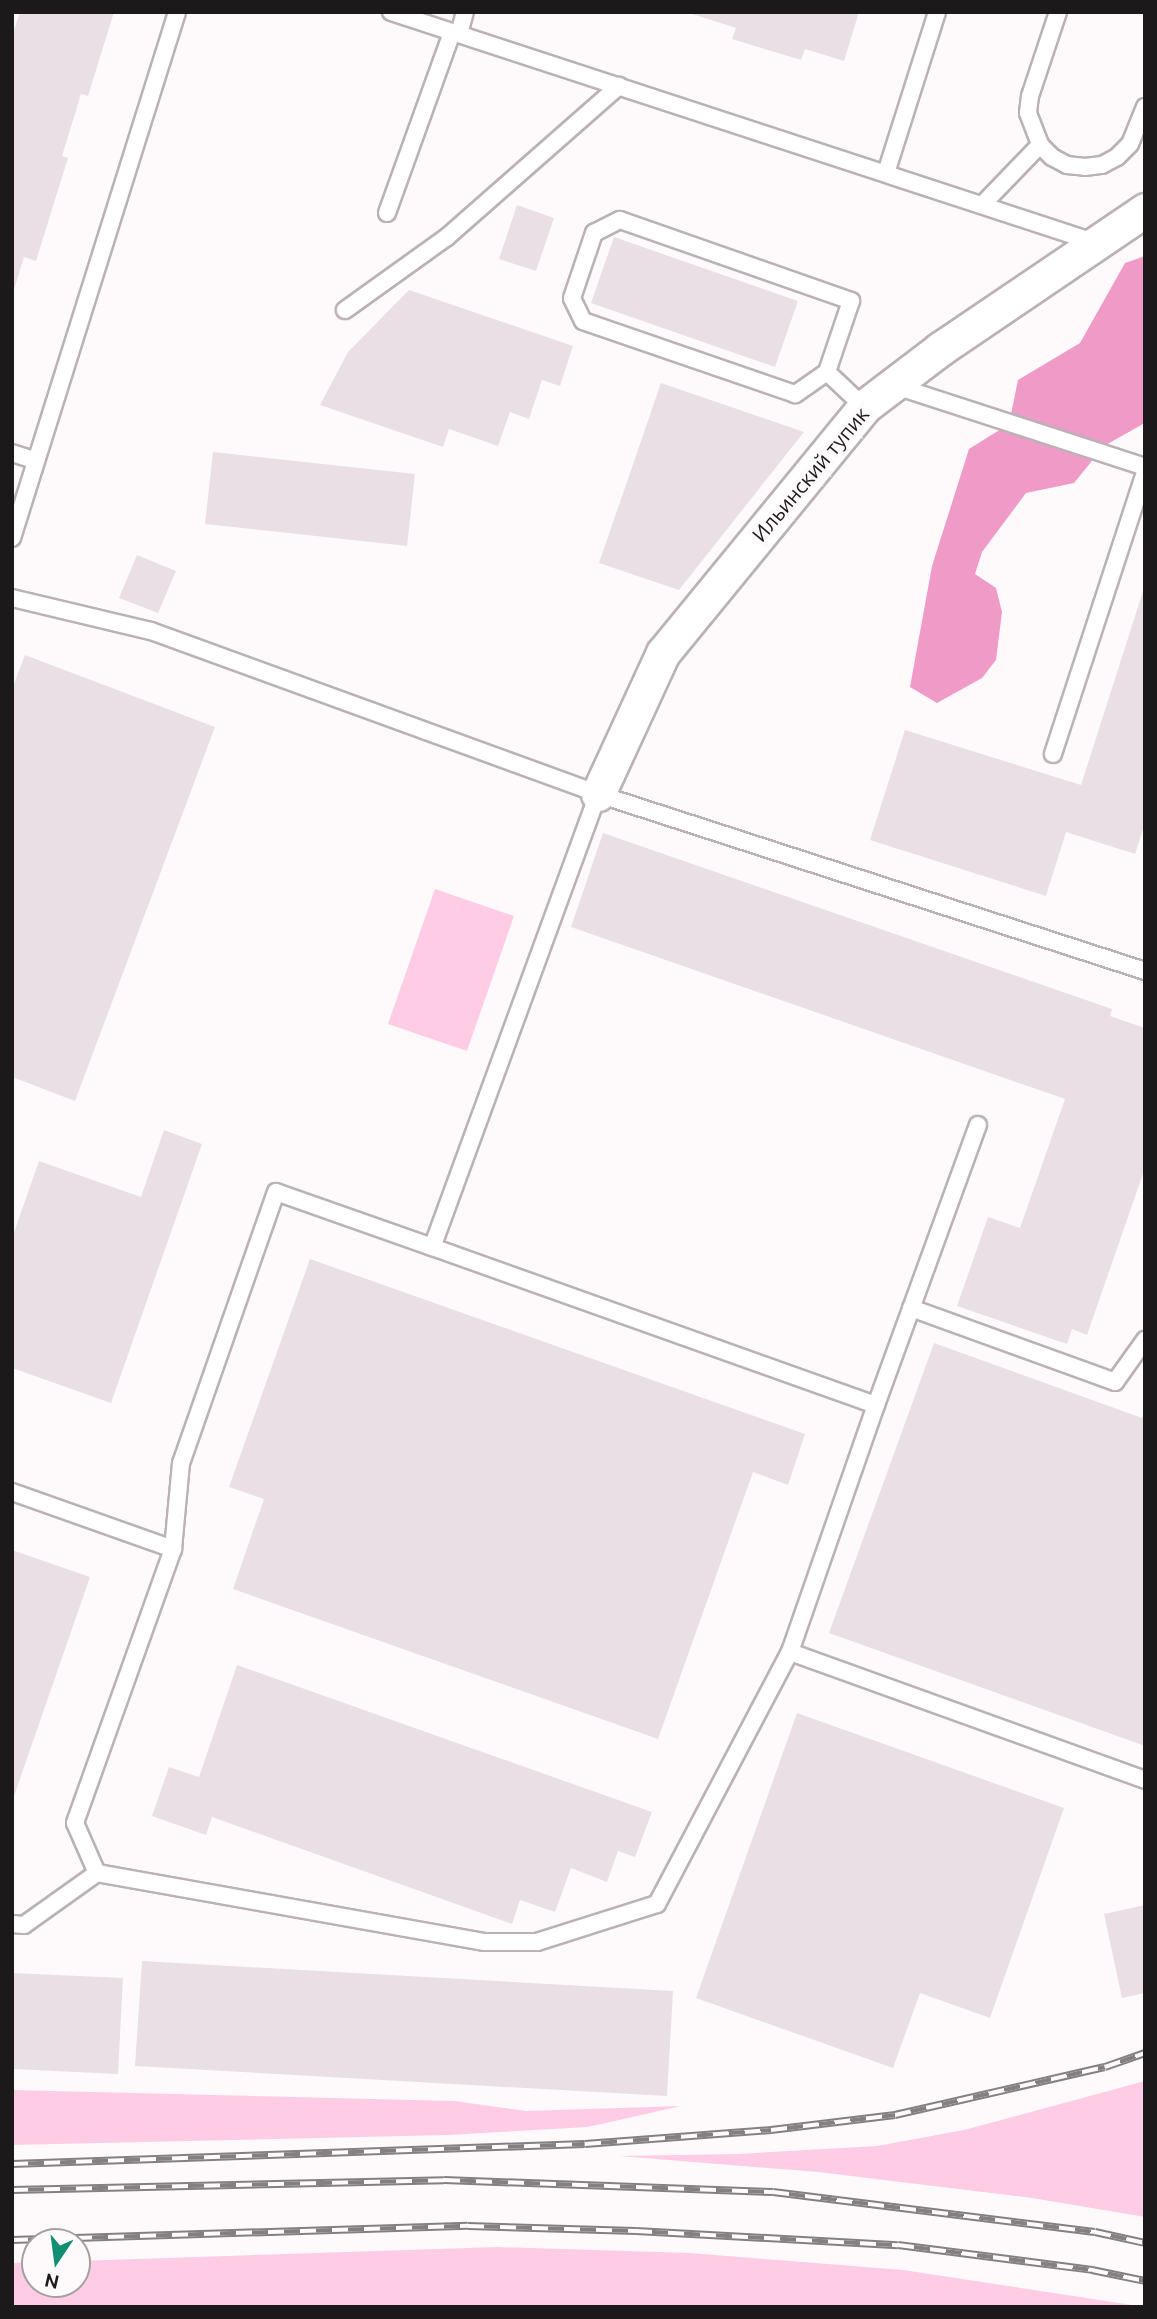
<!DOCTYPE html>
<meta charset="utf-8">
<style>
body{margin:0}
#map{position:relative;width:1157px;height:2319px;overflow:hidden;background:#fefafc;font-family:Ubuntu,sans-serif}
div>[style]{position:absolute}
.green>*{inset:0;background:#ffcce5}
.forest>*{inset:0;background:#f09ac8}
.building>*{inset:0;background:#eadfe4}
.roads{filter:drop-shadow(2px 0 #bbb1b6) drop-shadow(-2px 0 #bbb1b6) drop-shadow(0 2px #bbb1b6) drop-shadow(0 -2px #bbb1b6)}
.lane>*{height:16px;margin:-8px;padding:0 8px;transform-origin:8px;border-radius:8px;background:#fff}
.street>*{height:33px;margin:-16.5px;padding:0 16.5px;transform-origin:16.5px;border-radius:16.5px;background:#fff}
.rail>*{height:8px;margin-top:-4px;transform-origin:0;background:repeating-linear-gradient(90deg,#fefafc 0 16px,#848082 0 32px);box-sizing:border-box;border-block:2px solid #848082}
span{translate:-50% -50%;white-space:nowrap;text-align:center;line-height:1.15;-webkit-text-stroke:7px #fefafc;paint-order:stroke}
.street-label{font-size:21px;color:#1c191a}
.frame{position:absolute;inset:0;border:14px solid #1c191a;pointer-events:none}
.north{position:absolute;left:21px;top:2228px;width:70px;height:70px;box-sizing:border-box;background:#fefafc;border:2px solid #a4a0a2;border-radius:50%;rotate:193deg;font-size:19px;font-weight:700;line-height:28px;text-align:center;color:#1c191a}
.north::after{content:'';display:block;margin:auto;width:24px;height:32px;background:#128e73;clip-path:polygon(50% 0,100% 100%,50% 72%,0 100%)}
</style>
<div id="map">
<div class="green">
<div style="clip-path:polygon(435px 889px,514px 916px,467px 1051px,388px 1024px)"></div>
<div style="clip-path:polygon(1145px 2081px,1145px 2217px,1032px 2198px,818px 2172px,619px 2156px,738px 2154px,877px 2146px,964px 2130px)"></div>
<div style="clip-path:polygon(12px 2090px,454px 2101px,526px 2111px,681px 2106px,588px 2127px,448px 2135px,12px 2145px)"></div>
<div style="clip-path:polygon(498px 2247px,690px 2253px,903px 2270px,1145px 2307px,12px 2307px,12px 2263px,35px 2262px,35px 2284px,77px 2284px,77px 2261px)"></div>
</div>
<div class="forest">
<div style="clip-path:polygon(1145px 256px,1143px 424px,1104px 446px,1074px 483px,1026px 493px,982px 552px,975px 574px,996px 588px,1002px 612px,996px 660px,982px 678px,937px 703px,910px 687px,932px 566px,969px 449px,1009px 424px,1018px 380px,1080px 343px,1125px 263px)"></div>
</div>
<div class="building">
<div style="clip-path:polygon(20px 12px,114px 12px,88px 96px,81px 94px,62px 156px,68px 158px,36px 261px,24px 257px,13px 293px,12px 36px)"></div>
<div style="clip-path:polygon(686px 12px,859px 12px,844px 61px,805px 49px,801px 60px,732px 39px,736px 28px)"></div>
<div style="clip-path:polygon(517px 205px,554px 218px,536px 271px,499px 259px)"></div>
<div style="clip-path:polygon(614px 237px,798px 301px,775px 367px,591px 303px)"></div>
<div style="clip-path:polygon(409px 290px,573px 346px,560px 386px,542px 380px,529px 419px,510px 412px,498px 446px,449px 429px,443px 447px,320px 405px,348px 352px)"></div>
<div style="clip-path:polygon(661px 383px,804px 432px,679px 590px,599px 563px)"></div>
<div style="clip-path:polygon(213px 452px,415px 474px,407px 546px,205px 524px)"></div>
<div style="clip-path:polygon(137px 555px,176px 571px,158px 613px,119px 598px)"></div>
<div style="clip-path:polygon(1145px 585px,1145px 823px,1135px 854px,1066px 832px,1046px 896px,870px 840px,905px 730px,1081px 785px)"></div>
<div style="clip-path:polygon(25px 655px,215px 727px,75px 1101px,12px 1077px,12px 689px)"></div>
<div style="clip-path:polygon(603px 833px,1112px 1009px,1110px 1016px,1145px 1028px,1145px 1168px,1087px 1335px,1072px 1329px,1067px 1344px,957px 1306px,988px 1217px,1020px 1228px,1065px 1099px,571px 927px)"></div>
<div style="clip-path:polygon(164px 1130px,202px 1144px,111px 1403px,12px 1368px,12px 1238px,39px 1161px,141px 1197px)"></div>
<div style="clip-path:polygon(310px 1259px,805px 1434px,788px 1485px,753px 1472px,658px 1739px,233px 1589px,264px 1499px,229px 1487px)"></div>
<div style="clip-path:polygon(934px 1343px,1142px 1418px,1145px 1411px,1145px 1746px,829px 1633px)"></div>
<div style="clip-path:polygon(12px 1550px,90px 1577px,13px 1799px,12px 1799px)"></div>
<div style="clip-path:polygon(237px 1665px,652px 1812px,635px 1857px,618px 1851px,607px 1882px,571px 1868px,555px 1912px,520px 1900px,512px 1924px,212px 1817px,206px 1835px,152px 1816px,169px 1767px,199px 1777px)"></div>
<div style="clip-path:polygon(797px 1713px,1064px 1808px,990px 2018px,920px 1993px,893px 2068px,696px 1998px)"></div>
<div style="clip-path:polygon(1145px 1905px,1145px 1993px,1122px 1998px,1104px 1914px)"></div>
<div style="clip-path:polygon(142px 1961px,673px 1991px,667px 2096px,135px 2066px)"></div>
<div style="clip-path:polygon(12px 1973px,123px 1978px,118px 2074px,12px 2069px)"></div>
</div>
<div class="roads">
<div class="lane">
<div style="left:391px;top:12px;width:743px;rotate:18.12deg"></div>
<div style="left:1058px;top:12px;width:89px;rotate:108.4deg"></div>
<div style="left:1030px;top:96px;width:17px;rotate:97deg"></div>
<div style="left:1028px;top:113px;width:34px;rotate:69deg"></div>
<div style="left:1040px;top:145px;width:17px;rotate:45deg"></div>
<div style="left:1052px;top:157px;width:17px;rotate:28deg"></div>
<div style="left:1067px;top:165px;width:18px;rotate:6deg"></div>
<div style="left:1085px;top:167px;width:17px;rotate:-7deg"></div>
<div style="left:1102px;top:165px;width:17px;rotate:-28deg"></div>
<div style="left:1117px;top:157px;width:18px;rotate:-45deg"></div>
<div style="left:1130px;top:144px;width:40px;rotate:-68deg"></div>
<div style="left:459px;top:34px;width:23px;rotate:-75deg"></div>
<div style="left:886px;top:173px;width:169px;rotate:-72.4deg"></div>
<div style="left:982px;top:205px;width:83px;rotate:-46deg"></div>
<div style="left:387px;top:213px;width:192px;rotate:-70.2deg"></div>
<div style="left:345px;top:310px;width:125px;rotate:-35.6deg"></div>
<div style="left:447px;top:237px;width:229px;rotate:-41.3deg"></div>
<div style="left:827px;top:372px;width:39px;rotate:145deg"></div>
<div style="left:795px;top:394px;width:224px;rotate:-161deg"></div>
<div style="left:583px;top:321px;width:25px;rotate:-116deg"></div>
<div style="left:572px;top:298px;width:69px;rotate:-71.3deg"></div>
<div style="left:594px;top:233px;width:29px;rotate:-27deg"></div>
<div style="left:620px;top:220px;width:245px;rotate:19.3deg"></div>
<div style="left:851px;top:301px;width:75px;rotate:108.7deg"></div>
<div style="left:827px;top:372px;width:51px;rotate:43.4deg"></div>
<div style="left:893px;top:385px;width:265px;rotate:18deg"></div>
<div style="left:12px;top:453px;width:25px;rotate:18deg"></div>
<div style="left:12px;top:538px;width:551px;rotate:-72.58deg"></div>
<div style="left:12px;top:598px;width:143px;rotate:13.4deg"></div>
<div style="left:151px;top:631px;width:476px;rotate:20deg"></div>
<div style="left:598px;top:794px;width:575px;rotate:17.93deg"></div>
<div style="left:1053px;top:754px;width:296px;rotate:-71.9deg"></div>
<div style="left:598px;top:794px;width:482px;rotate:110.1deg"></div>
<div style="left:432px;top:1247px;width:165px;rotate:-160.6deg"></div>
<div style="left:276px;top:1192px;width:287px;rotate:109.3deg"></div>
<div style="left:181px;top:1463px;width:86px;rotate:95.3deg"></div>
<div style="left:173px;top:1549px;width:291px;rotate:109.7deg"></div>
<div style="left:75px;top:1823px;width:55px;rotate:66.3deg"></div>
<div style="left:97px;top:1873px;width:394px;rotate:10.1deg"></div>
<div style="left:485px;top:1942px;width:52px"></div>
<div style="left:537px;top:1942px;width:126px;rotate:-17.6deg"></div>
<div style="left:657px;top:1904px;width:285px;rotate:-62.2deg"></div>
<div style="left:432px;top:1247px;width:471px;rotate:19.6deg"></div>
<div style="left:876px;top:1405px;width:298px;rotate:-70deg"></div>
<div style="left:911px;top:1308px;width:217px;rotate:19.9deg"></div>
<div style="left:1115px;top:1382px;width:52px;rotate:-54.5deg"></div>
<div style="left:876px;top:1405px;width:262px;rotate:109.2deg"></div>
<div style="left:790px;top:1652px;width:377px;rotate:19.8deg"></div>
<div style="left:12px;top:1492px;width:171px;rotate:19.5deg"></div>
<div style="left:12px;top:1924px;width:12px;rotate:5deg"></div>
<div style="left:24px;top:1925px;width:90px;rotate:-35.5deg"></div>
</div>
<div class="street">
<div style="left:598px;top:794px;width:155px;rotate:-65.3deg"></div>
<div style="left:663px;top:653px;width:318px;rotate:-50.7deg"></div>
<div style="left:864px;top:407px;width:96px;rotate:-37.3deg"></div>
<div style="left:940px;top:349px;width:248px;rotate:-34.1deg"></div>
</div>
</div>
<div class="rail">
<div style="left:12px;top:2164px;width:573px;rotate:-2deg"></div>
<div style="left:585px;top:2144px;width:187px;rotate:-4.3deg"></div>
<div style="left:771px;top:2130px;width:125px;rotate:-6.9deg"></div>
<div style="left:895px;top:2115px;width:215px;rotate:-12.9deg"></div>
<div style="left:1105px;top:2067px;width:42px;rotate:-19.3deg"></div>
<div style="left:12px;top:2190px;width:432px;rotate:-1.3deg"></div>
<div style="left:444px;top:2180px;width:329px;rotate:2.1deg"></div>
<div style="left:773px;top:2192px;width:324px;rotate:7.1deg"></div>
<div style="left:1095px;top:2232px;width:51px;rotate:12.4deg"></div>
<div style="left:12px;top:2240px;width:456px;rotate:-1.8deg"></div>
<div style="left:468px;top:2226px;width:168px;rotate:1.7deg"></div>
<div style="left:636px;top:2231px;width:262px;rotate:3.1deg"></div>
<div style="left:898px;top:2245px;width:196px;rotate:7.3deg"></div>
<div style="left:1092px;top:2270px;width:54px;rotate:11.7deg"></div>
</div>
<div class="street-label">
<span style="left:810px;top:474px;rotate:-50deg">Ильинский тупик</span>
</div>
<div class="frame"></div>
<div class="north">N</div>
</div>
